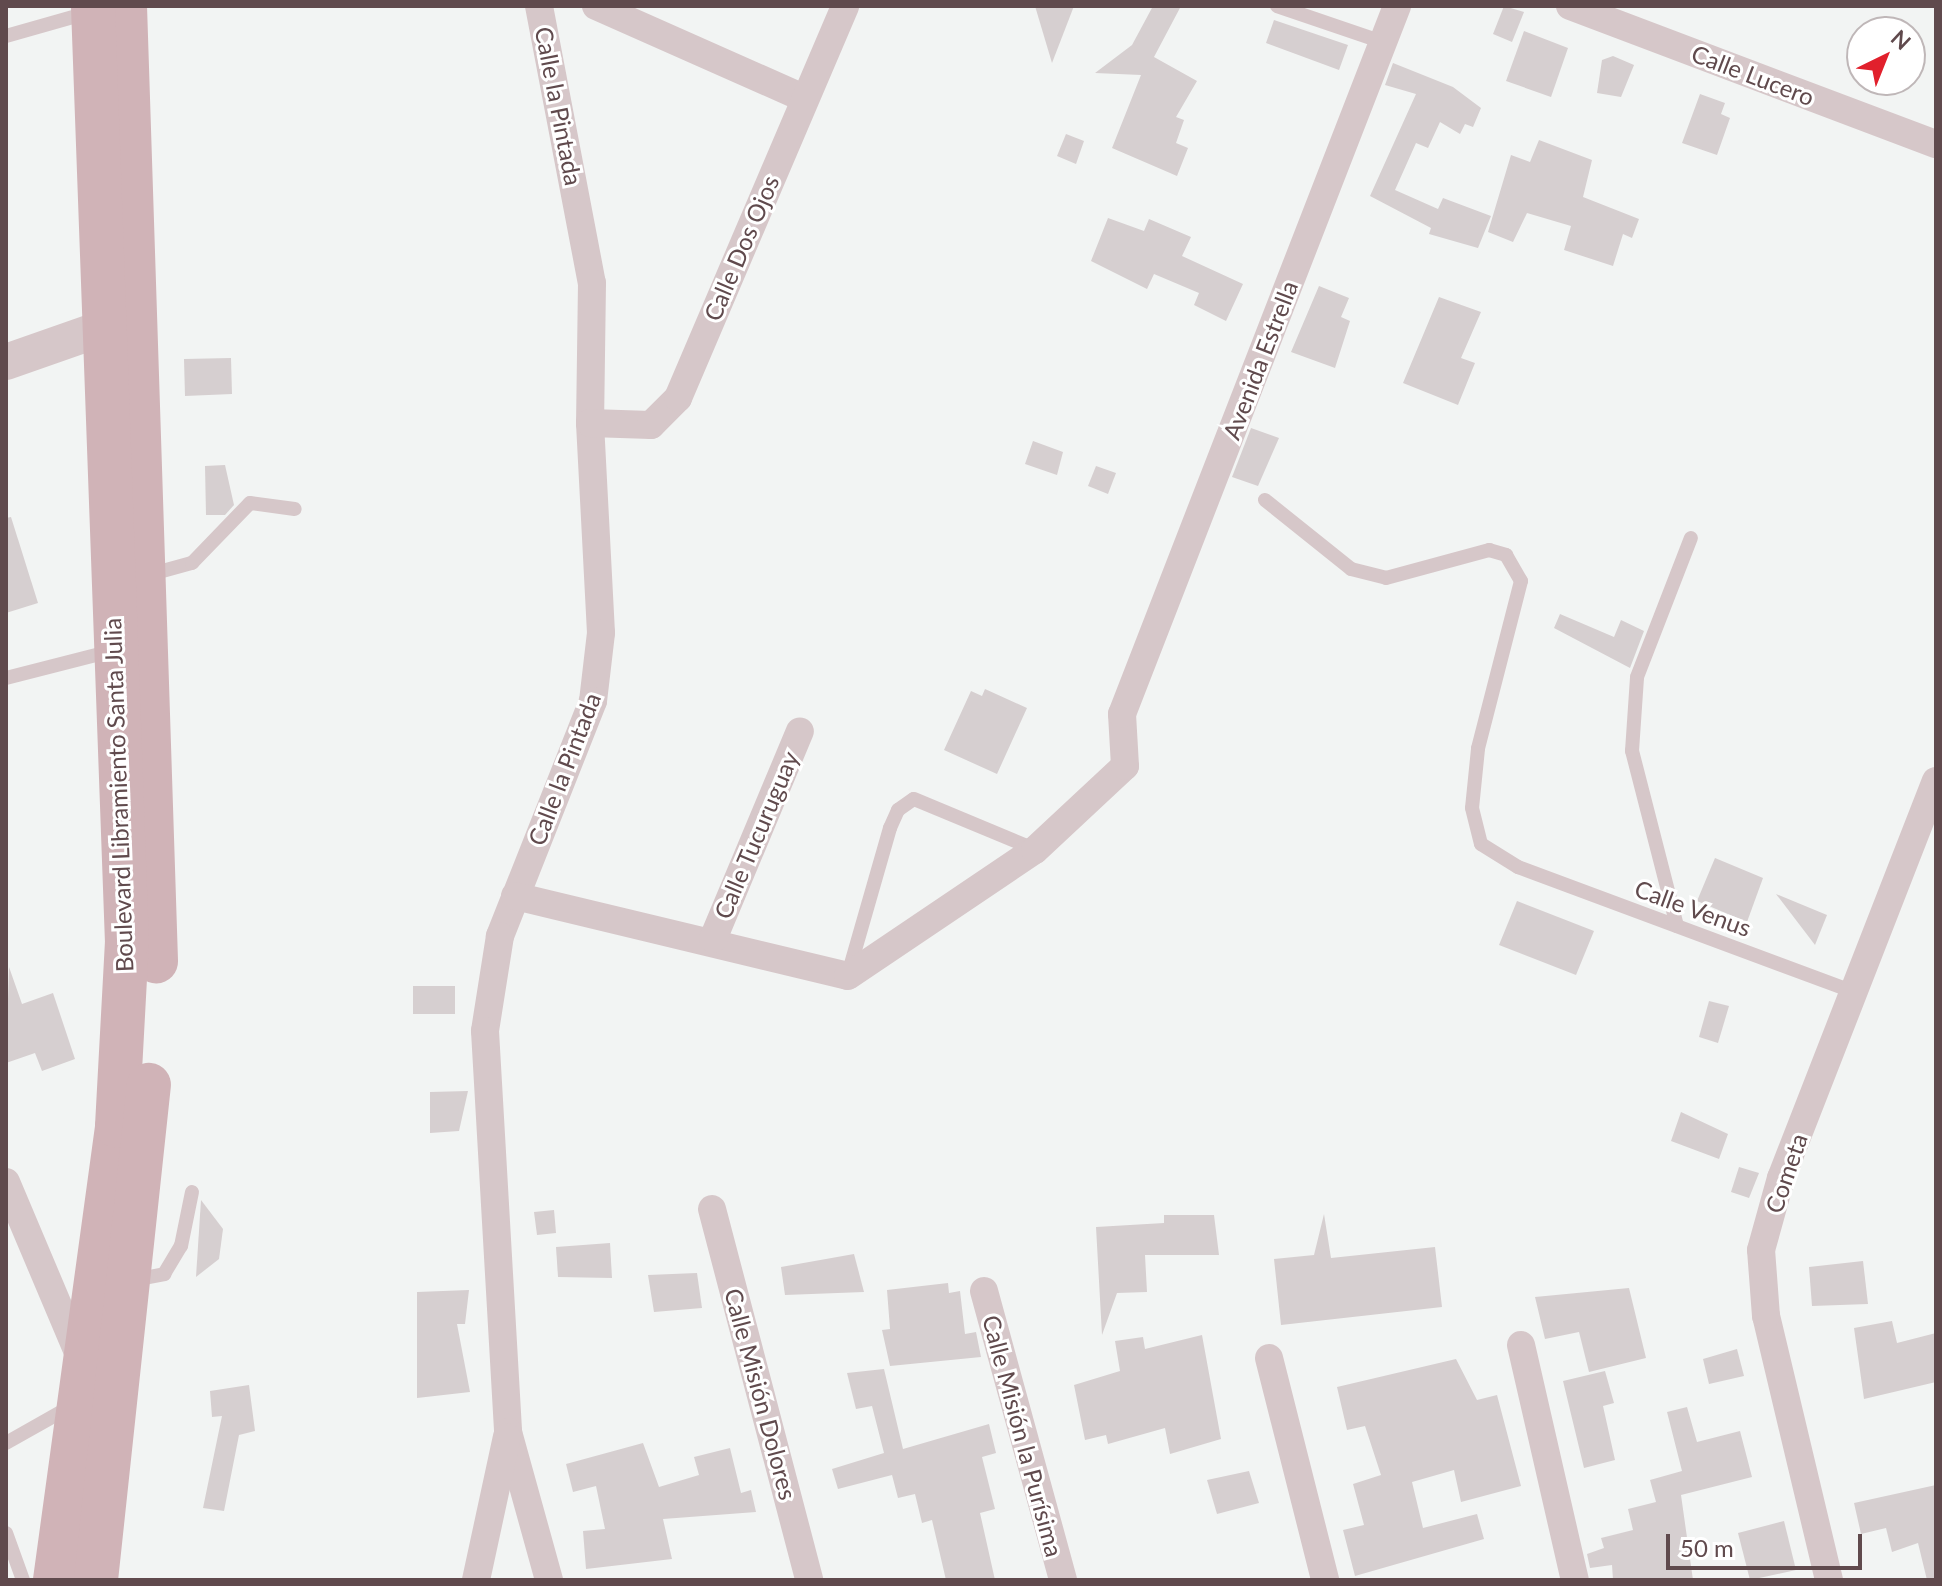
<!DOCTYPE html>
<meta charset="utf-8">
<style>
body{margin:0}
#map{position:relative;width:1942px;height:1586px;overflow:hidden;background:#f2f4f3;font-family:Lato,sans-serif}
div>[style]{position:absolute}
.building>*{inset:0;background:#d6cfd0}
.service>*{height:14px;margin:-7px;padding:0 7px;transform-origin:7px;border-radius:7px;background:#d6c7c9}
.minor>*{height:28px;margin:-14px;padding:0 14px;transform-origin:14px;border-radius:14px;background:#d6c7c9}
.tertiary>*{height:36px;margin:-18px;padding:0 18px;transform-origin:18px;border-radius:18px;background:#d6c7c9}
.primary>*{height:44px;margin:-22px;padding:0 22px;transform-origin:22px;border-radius:22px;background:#d0b3b7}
span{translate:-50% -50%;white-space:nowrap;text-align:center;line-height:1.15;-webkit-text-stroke:6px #fff;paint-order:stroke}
.street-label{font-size:24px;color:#604a4d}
.frame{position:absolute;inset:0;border:8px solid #604a4d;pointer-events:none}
.north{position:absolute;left:1846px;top:16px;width:80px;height:80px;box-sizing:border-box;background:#fff;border:2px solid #bfb7b8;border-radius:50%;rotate:43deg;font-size:22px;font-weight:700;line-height:32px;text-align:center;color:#604a4d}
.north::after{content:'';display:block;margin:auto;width:28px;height:36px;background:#e1202c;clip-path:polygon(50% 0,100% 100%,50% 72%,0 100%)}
.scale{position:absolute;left:1666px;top:1534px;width:196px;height:36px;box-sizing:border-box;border:4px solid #604a4d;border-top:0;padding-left:10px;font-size:24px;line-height:28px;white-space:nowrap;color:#604a4d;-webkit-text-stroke:6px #fff;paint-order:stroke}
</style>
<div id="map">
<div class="building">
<div style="clip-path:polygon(1035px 6px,1074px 6px,1052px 63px)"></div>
<div style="clip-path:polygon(1153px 6px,1181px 6px,1154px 57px,1197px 81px,1176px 117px,1184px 120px,1176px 143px,1188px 148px,1177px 176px,1112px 148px,1141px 75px,1095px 73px,1132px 45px)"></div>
<div style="clip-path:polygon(1504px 6px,1524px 12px,1512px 42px,1493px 34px)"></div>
<div style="clip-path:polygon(1274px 20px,1348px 45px,1339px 70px,1266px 43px)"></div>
<div style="clip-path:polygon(1524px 31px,1568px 48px,1551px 97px,1506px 81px)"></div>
<div style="clip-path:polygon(1613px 56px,1634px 65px,1621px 97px,1597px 93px,1602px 60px)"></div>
<div style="clip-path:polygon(1393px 63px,1453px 87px,1481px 108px,1473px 127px,1465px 124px,1460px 134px,1440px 122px,1428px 148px,1416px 143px,1395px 190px,1438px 209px,1443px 198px,1491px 216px,1478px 248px,1429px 234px,1431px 228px,1370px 196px,1416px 94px,1385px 85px)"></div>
<div style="clip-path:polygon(1700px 94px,1725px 103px,1721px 114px,1730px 118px,1717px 155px,1682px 143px)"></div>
<div style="clip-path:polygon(1066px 134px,1084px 141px,1076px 164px,1057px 156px)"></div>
<div style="clip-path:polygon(1539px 140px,1592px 160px,1583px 197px,1639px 219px,1632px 238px,1623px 234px,1613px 266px,1564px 250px,1571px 226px,1527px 213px,1513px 242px,1488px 232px,1511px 155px,1530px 162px)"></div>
<div style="clip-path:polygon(1108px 218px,1144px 231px,1149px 219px,1191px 237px,1182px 256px,1243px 284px,1226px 321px,1194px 305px,1199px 293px,1154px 274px,1147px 289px,1091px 261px)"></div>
<div style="clip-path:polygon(1319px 286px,1349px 298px,1341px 317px,1350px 321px,1335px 368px,1291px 352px)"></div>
<div style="clip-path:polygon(1439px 297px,1481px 312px,1461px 358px,1475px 363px,1458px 405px,1403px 383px)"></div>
<div style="clip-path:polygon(231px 358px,232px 394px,185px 396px,184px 359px)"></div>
<div style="clip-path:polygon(1251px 428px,1279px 438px,1258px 486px,1232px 477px)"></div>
<div style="clip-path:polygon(1033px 441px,1063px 452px,1057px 475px,1025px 464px)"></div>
<div style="clip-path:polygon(225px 465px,234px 505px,225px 515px,206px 515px,205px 466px)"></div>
<div style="clip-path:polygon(1096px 466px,1116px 473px,1108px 494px,1088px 486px)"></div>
<div style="clip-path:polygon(11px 517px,38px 603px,6px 613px,6px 518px)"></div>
<div style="clip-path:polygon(1560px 614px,1614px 637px,1621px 620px,1644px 631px,1630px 668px,1554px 628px)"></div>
<div style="clip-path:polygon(985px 689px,1027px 708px,997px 774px,944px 750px,971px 691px,982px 696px)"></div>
<div style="clip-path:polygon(1715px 858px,1763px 878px,1747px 922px,1697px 901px)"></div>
<div style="clip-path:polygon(1776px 894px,1827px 915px,1815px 945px)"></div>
<div style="clip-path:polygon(1517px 901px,1594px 931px,1576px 975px,1499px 945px)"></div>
<div style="clip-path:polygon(9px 967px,22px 1004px,53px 993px,75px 1059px,42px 1071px,35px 1053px,6px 1063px)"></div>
<div style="clip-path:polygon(413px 986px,455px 986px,455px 1014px,413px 1014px)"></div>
<div style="clip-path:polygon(1709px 1001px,1729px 1006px,1718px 1043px,1699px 1037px)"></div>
<div style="clip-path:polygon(468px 1091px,459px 1131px,430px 1133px,430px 1092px)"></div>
<div style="clip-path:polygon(1681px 1112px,1728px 1134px,1719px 1159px,1671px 1141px)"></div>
<div style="clip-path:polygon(1739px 1167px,1759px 1173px,1749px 1198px,1731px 1192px)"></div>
<div style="clip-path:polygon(201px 1200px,223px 1229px,219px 1259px,196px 1277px)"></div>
<div style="clip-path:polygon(554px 1210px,556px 1233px,537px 1235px,534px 1212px)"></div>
<div style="clip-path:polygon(1324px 1214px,1331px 1258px,1435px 1247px,1442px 1307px,1281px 1325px,1274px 1259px,1314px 1255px)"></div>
<div style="clip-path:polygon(1164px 1215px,1214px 1215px,1219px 1255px,1145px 1255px,1147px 1292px,1117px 1293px,1102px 1335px,1096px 1227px,1164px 1223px)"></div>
<div style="clip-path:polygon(610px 1243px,612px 1278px,558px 1277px,556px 1247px)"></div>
<div style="clip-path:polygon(854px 1254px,864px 1292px,785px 1295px,781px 1267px)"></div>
<div style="clip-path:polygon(1863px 1261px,1868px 1304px,1812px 1306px,1809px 1267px)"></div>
<div style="clip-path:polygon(697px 1273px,702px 1308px,654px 1312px,648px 1275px)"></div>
<div style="clip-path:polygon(948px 1283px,949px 1293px,960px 1291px,965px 1334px,976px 1332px,981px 1357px,890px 1366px,882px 1330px,890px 1329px,887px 1290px)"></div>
<div style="clip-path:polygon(1629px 1288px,1646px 1358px,1589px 1372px,1579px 1332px,1545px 1339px,1535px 1297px)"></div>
<div style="clip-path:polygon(469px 1290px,465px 1324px,457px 1324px,470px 1392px,417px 1398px,417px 1292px)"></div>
<div style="clip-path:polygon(1892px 1321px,1897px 1343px,1936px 1333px,1936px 1382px,1864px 1399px,1854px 1328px)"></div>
<div style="clip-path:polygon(1202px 1335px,1221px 1439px,1170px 1454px,1165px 1428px,1108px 1444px,1106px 1435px,1085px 1440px,1074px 1385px,1120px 1371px,1115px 1341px,1143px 1337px,1145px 1349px)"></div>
<div style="clip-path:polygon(1737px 1349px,1744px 1376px,1709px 1384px,1703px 1359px)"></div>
<div style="clip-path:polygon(1456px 1359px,1477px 1400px,1497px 1395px,1521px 1486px,1461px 1502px,1454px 1470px,1412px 1482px,1423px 1528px,1477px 1514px,1484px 1539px,1355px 1576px,1343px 1530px,1364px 1525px,1353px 1484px,1381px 1475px,1365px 1426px,1347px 1430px,1337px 1387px)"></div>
<div style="clip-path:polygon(884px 1369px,903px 1449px,989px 1424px,996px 1453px,982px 1457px,995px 1509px,980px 1513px,995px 1580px,946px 1580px,932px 1520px,922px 1523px,915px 1494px,898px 1498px,892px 1475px,838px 1489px,832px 1469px,884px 1453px,872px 1406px,856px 1409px,847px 1373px)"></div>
<div style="clip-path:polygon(1605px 1371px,1614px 1403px,1603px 1406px,1615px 1460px,1584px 1468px,1563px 1381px)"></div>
<div style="clip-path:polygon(249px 1385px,255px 1431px,239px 1435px,224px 1511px,203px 1508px,222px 1416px,212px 1417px,210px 1391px)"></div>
<div style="clip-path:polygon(1687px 1407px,1697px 1442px,1740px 1431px,1752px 1477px,1681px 1495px,1693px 1580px,1613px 1580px,1612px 1565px,1590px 1568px,1587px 1554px,1604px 1548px,1601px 1538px,1633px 1530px,1628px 1509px,1656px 1502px,1650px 1480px,1682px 1471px,1667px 1412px)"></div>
<div style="clip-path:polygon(643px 1443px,659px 1487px,699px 1475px,694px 1457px,730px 1448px,741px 1493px,751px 1490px,756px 1512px,663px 1519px,672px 1559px,586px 1569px,583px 1531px,605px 1529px,596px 1486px,573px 1492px,566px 1464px)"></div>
<div style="clip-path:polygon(1249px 1471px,1259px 1503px,1217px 1514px,1207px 1480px)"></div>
<div style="clip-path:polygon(1936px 1485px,1936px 1580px,1927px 1580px,1918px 1543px,1892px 1552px,1886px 1528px,1861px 1534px,1854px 1503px)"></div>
<div style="clip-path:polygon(1784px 1521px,1796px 1570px,1750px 1580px,1738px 1533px)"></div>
</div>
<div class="service">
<div style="left:1277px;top:6px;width:112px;rotate:18.8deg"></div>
<div style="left:6px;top:36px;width:87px;rotate:-15.9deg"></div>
<div style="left:1265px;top:500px;width:110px;rotate:38.7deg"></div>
<div style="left:1351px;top:569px;width:36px;rotate:14deg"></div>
<div style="left:1386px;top:578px;width:107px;rotate:-15.2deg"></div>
<div style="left:1489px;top:550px;width:18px;rotate:16deg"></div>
<div style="left:1506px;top:555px;width:30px;rotate:60deg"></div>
<div style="left:1521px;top:581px;width:173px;rotate:104.4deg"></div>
<div style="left:1478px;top:749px;width:59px;rotate:95.8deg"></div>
<div style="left:1472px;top:808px;width:37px;rotate:76deg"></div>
<div style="left:1481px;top:844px;width:44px;rotate:31.9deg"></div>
<div style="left:1518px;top:867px;width:358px;rotate:20.4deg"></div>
<div style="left:148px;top:575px;width:46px;rotate:-15.3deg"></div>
<div style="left:192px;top:563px;width:83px;rotate:-46deg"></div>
<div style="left:250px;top:503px;width:45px;rotate:7.6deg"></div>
<div style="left:6px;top:678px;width:109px;rotate:-14.3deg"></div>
<div style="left:1677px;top:926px;width:181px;rotate:-104.4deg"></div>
<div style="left:1632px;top:751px;width:74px;rotate:-86.1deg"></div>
<div style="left:1637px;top:677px;width:149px;rotate:-68.8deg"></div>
<div style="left:849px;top:971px;width:149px;rotate:-74deg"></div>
<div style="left:890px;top:828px;width:20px;rotate:-66deg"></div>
<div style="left:898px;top:810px;width:19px;rotate:-35deg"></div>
<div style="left:914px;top:799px;width:130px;rotate:22.6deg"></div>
<div style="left:134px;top:1280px;width:31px;rotate:-11deg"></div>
<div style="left:164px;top:1274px;width:33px;rotate:-59deg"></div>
<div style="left:181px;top:1246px;width:55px;rotate:-78.5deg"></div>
<div style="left:6px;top:1443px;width:73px;rotate:-29.4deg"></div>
<div style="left:6px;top:1533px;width:50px;rotate:70.1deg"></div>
</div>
<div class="minor">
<div style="left:539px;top:6px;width:282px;rotate:79.2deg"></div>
<div style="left:592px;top:283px;width:140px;rotate:90.8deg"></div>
<div style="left:590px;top:423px;width:210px;rotate:87deg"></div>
<div style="left:601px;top:633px;width:68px;rotate:96.7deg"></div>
<div style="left:593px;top:701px;width:253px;rotate:111.6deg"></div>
<div style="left:500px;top:936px;width:96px;rotate:99deg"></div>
<div style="left:485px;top:1031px;width:402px;rotate:86.7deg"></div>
<div style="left:508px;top:1432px;width:154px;rotate:74.5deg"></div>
<div style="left:596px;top:6px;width:227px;rotate:23.9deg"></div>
<div style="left:1570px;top:6px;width:391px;rotate:20.7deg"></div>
<div style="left:590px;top:423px;width:61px;rotate:1.9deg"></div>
<div style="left:651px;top:425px;width:38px;rotate:-45deg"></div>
<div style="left:678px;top:398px;width:426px;rotate:-66.9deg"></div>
<div style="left:515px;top:896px;width:342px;rotate:13.5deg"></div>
<div style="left:848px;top:976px;width:225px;rotate:-34deg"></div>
<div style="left:1035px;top:850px;width:123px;rotate:-43deg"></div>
<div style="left:1125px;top:766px;width:52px;rotate:-93.3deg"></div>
<div style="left:1122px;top:714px;width:760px;rotate:-68.77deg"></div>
<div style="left:713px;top:939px;width:225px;rotate:-67.3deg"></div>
<div style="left:6px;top:1182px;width:195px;rotate:67.1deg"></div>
<div style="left:712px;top:1209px;width:383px;rotate:75.3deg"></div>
<div style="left:984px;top:1291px;width:300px;rotate:74.7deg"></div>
<div style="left:1521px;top:1345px;width:241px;rotate:77.1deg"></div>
<div style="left:1269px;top:1358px;width:229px;rotate:75.8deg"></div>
<div style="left:476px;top:1580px;width:146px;rotate:-77.8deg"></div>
<div style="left:1829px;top:1580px;width:271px;rotate:-103.4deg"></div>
<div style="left:1766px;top:1316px;width:66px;rotate:-94.3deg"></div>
<div style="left:1761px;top:1250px;width:75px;rotate:-74.5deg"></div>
<div style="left:1781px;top:1178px;width:426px;rotate:-68.7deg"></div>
</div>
<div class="tertiary">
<div style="left:6px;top:362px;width:130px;rotate:-19.3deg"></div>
</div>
<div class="primary">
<div style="left:125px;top:6px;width:956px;rotate:88.14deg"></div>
<div style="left:55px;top:1580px;width:458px;rotate:-82.2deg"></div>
<div style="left:117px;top:1126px;width:183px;rotate:-86.9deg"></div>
<div style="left:127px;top:943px;width:938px;rotate:-92.08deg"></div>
<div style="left:96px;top:1580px;width:498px;rotate:-83.9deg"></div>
</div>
<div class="street-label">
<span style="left:1753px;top:75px;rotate:21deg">Calle Lucero</span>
<span style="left:559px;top:106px;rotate:79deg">Calle la Pintada</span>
<span style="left:741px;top:248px;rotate:-67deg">Calle Dos Ojos</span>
<span style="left:1260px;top:360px;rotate:-69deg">Avenida Estrella</span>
<span style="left:564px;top:769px;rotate:-69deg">Calle la Pintada</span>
<span style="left:118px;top:795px;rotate:-92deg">Boulevard Libramiento Santa Julia</span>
<span style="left:756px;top:835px;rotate:-67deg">Calle Tucuruguay</span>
<span style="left:1693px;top:908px;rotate:20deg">Calle Venus</span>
<span style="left:1786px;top:1173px;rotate:-71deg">Cometa</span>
<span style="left:761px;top:1394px;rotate:75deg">Calle Misión Dolores</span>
<span style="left:1023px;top:1436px;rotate:75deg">Calle Misión la Purísima</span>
</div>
<div class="frame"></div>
<div class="north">N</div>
<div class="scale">50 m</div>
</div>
